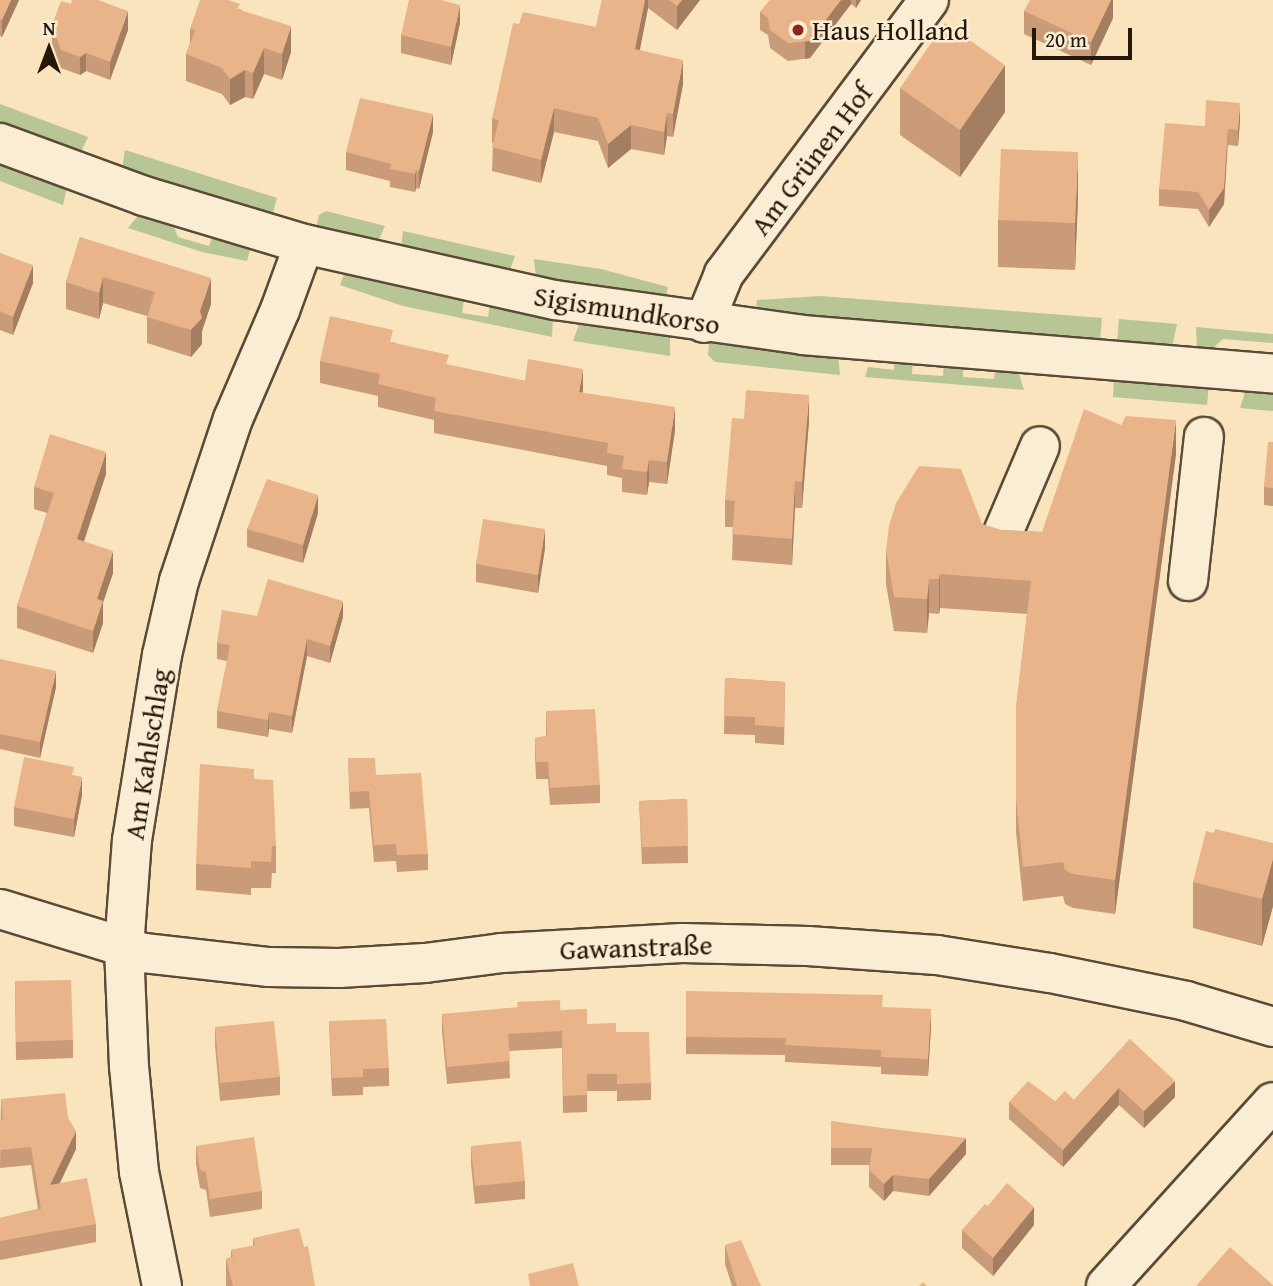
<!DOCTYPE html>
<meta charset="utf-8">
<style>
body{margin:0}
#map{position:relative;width:1273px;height:1286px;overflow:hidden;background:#f9e4bd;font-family:"Gentium Book Plus",serif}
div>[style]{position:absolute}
.green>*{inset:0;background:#b8c595}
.roads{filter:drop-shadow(2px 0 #594b38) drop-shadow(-2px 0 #594b38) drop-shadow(0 2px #594b38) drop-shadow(0 -2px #594b38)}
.minor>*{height:38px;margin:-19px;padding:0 19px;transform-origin:19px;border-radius:19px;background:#fbedd4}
.wall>*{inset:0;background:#c99b78}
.shaded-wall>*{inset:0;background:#a47e61}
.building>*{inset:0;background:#eab48b}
.dots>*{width:19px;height:19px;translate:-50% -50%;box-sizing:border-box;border:4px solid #fbedd4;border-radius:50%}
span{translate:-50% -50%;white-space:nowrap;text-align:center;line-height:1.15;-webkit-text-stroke:5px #fbedd4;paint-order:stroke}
.poi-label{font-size:28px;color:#24180b}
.left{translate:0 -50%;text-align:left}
.street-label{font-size:28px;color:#24180b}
.north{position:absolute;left:14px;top:14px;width:70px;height:70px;-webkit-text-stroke:5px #fbedd4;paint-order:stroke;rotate:0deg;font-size:19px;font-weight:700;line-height:28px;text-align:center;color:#24180b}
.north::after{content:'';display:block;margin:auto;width:24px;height:32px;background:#24180b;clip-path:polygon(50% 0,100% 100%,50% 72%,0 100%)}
.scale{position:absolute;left:1032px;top:28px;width:100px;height:32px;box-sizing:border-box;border:4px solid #24180b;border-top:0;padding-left:9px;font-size:21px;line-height:24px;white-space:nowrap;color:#24180b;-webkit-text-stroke:5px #fbedd4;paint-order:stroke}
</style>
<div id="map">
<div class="green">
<div style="clip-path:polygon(0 104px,88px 137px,80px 154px,0 124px)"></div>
<div style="clip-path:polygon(125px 150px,277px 198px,272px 216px,122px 169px)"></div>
<div style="clip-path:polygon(0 162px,67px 187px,63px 205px,0 181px)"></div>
<div style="clip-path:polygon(326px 211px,385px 226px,377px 244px,316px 228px,319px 215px)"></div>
<div style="clip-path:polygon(141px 212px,172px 222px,178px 237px,209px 246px,213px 235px,251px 247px,247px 261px,202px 252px,128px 228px)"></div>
<div style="clip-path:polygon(403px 231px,515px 256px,509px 273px,401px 249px)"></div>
<div style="clip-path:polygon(534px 259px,601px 269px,668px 287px,665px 300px,536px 278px)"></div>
<div style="clip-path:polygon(345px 272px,464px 300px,462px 313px,488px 317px,490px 305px,553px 317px,552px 337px,403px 306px,340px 285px)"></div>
<div style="clip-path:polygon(820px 296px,1102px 318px,1100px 341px,756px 311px,757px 300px)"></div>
<div style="clip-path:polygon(1119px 319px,1177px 324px,1172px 347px,1117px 342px)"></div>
<div style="clip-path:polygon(580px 322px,670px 336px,670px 356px,573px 341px)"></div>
<div style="clip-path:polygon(1196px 327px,1273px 334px,1273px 343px,1223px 339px,1211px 350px,1197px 349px)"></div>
<div style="clip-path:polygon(709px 342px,838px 355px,840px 375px,715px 362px,708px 355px)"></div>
<div style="clip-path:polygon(894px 360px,913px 361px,912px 374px,943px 376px,944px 363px,963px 366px,963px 377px,994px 379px,995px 368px,1018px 370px,1024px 390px,865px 377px,868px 367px,894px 370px)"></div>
<div style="clip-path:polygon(1114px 378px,1209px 385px,1207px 405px,1113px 397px)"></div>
<div style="clip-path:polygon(1246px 389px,1273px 391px,1273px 411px,1240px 408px)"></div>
</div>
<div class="roads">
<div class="minor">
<div style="left:0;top:143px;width:153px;rotate:20.2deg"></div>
<div style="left:144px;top:196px;width:167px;rotate:16.7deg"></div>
<div style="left:304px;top:244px;width:257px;rotate:12.6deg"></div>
<div style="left:555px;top:300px;width:250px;rotate:8deg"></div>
<div style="left:803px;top:335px;width:472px;rotate:4.7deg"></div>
<div style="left:704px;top:323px;width:53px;rotate:-67.8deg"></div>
<div style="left:724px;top:274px;width:342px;rotate:-53.2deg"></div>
<div style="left:999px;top:542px;width:104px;rotate:-66.9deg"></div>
<div style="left:1188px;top:581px;width:145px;rotate:-83.7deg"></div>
<div style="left:0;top:909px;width:151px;rotate:17deg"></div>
<div style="left:144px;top:953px;width:126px;rotate:6.4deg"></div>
<div style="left:269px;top:967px;width:70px;rotate:0.8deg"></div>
<div style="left:339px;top:968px;width:86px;rotate:-3.3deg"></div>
<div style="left:425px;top:963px;width:78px;rotate:-7.4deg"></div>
<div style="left:502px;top:953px;width:180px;rotate:-3.2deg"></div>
<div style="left:682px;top:943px;width:126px;rotate:1.4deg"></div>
<div style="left:808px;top:946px;width:129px;rotate:4deg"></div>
<div style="left:937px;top:955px;width:114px;rotate:9.1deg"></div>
<div style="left:1050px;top:973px;width:139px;rotate:11.6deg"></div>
<div style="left:1186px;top:1001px;width:91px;rotate:16.6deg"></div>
<div style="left:162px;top:1286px;width:116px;rotate:-101.4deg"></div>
<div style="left:139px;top:1172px;width:105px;rotate:-95.4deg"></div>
<div style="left:129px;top:1067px;width:119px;rotate:-92.4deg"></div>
<div style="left:124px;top:948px;width:108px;rotate:-85.8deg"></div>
<div style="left:132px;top:840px;width:187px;rotate:-80.8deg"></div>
<div style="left:162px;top:655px;width:76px;rotate:-77.1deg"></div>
<div style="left:179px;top:581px;width:171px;rotate:-71.6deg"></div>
<div style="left:233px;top:419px;width:119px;rotate:-66.7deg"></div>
<div style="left:280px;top:310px;width:70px;rotate:-70deg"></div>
<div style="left:1106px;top:1286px;width:248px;rotate:-47.8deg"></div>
</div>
</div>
<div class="wall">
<div style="clip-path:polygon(0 0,19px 0,2px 37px,0 36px)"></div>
<div style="clip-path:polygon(602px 0,700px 0,677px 30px,648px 8px,640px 50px,683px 84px,673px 137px,667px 136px,664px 155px,631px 149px,608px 168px,598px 141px,554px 132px,541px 183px,492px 171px,493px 143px,492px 143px,492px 119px,519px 24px,596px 27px)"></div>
<div style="clip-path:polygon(770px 0,861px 0,856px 8px,851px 4px,810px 58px,788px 61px,770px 48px,768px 35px,760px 30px,760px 12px)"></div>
<div style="clip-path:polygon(1113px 0,1113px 18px,1091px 65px,1024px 34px,1024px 11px)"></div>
<div style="clip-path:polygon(240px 9px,291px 52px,282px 80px,264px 74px,253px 99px,245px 97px,230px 105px,222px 94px,186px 81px,186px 54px,190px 43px,190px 29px)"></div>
<div style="clip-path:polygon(460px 23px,451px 65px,401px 53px,401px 35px)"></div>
<div style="clip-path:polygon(52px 25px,128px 30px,110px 80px,86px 71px,80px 75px,61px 68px,52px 43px)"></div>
<div style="clip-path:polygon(900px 88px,1005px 112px,960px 177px,900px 135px)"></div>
<div style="clip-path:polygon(1240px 120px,1238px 146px,1228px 145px,1224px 204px,1209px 227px,1198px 209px,1159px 206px,1159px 189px,1205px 126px)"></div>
<div style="clip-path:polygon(433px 132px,419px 189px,416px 188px,415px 192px,390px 187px,390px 181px,346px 170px,346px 152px)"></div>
<div style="clip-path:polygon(1078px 199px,1075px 270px,998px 267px,998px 220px)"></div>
<div style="clip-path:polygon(80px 237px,211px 304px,202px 331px,202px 344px,191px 357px,147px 343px,147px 316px,103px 303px,99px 319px,66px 309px,66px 282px)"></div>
<div style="clip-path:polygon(0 253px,33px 283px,13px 335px,0 330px)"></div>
<div style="clip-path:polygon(393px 342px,449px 365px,582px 393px,675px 430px,667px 484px,649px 482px,647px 495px,622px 492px,622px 478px,607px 475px,607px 466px,434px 433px,434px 420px,378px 407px,378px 396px,320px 383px,320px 361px)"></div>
<div style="clip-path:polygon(744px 419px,809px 421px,802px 508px,795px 508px,792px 565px,732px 560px,733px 527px,725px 527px,725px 500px)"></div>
<div style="clip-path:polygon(1273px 442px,1273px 506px,1264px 505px,1264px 487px)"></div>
<div style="clip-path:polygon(1176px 454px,1115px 914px,1073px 908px,1065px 904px,1063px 896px,1023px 901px,1016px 832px,1016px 708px,1027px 614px,940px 608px,939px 614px,929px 613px,927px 633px,894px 631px,886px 584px,886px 550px,982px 524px,1001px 530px,1042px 532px)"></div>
<div style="clip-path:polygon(106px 474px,84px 542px,113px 573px,103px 601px,103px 623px,93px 653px,17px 628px,17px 606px,47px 513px,34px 509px,34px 487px)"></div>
<div style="clip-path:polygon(318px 513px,303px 563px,247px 547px,247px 529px)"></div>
<div style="clip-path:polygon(545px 548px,538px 593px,476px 582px,476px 564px)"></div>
<div style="clip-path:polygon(257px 616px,343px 617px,330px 663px,307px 656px,292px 733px,269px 729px,268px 737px,217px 728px,217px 711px,227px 661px,217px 659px,217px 643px)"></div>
<div style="clip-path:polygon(0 659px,56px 687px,40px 758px,0 749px)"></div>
<div style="clip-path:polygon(725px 678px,785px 682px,784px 745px,755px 743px,755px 735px,724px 734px)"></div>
<div style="clip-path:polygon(546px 711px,600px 785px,600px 803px,550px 805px,548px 779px,536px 779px,535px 755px,535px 738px,546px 736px)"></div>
<div style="clip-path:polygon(348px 758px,376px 775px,428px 854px,428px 870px,397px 872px,396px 861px,374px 862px,369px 808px,350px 809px)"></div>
<div style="clip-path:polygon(74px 775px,82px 795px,74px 837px,14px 826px,14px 807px)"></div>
<div style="clip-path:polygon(254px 779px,276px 846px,276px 873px,272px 873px,271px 888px,251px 888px,251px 895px,196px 890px,196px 864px)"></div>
<div style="clip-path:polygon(687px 799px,688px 863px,642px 864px,639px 801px)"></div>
<div style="clip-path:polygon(1273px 843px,1273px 906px,1262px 946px,1193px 928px,1193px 882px)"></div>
<div style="clip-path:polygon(15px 981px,73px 1040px,73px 1058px,16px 1060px)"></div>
<div style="clip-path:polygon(686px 991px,883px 1007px,931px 1026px,928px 1076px,881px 1074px,881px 1067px,785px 1062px,785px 1055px,686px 1054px)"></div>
<div style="clip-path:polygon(561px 1012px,587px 1024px,616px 1032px,651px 1083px,651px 1100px,617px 1101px,617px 1091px,587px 1091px,587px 1112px,563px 1113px,562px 1048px,509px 1051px,510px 1078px,447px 1084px,442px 1031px,442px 1014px)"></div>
<div style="clip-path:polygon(329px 1021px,389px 1068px,389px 1086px,363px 1087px,363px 1095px,332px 1096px)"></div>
<div style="clip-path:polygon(215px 1027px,280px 1077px,280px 1095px,220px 1101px,215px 1045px)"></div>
<div style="clip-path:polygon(1130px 1039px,1175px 1097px,1144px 1128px,1119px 1105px,1063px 1167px,1009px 1119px,1009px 1102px,1055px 1101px,1074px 1100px)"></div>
<div style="clip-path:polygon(1px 1099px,68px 1118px,76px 1149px,60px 1183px,96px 1224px,96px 1242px,0 1260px,0 1218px,38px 1209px,31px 1165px,0 1168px)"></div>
<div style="clip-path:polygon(831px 1121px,966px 1154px,929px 1196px,893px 1191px,884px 1201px,869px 1187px,869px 1165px,831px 1165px)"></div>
<div style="clip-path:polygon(196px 1146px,262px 1191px,262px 1209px,210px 1217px,206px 1190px,200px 1188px,196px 1164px)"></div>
<div style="clip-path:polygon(471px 1146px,525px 1181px,525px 1199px,475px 1204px,471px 1164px)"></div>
<div style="clip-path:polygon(988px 1206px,1034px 1225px,993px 1276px,962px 1248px,962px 1230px)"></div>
<div style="clip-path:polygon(253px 1238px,315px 1286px,226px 1286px,226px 1259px,231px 1257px,231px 1250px,253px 1246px)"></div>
<div style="clip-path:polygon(725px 1245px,761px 1286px,732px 1286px,725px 1264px)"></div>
</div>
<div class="shaded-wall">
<div style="clip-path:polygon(11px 0,19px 0,2px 37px,2px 20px)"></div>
<div style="clip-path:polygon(645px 0,648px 0,648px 8px,635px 73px,635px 49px)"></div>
<div style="clip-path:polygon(682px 0,700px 0,677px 30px,677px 6px)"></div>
<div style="clip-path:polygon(841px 0,851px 0,851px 4px,810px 58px,805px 59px,805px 42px)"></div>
<div style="clip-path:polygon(856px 0,861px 0,856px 8px)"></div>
<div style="clip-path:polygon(1111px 0,1113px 0,1113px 18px,1091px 65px,1091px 42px)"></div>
<div style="clip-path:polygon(460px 5px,460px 23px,451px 65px,451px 47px)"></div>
<div style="clip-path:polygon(128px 11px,128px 30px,110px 80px,110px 62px)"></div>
<div style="clip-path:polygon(291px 26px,291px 52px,282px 80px,282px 54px)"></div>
<div style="clip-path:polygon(264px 48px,264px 74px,253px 99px,253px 73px)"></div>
<div style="clip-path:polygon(86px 53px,86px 71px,80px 75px,80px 57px)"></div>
<div style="clip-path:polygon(683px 60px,683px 84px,673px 137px,673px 114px)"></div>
<div style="clip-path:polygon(1005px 65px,1005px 112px,960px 177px,960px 130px)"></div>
<div style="clip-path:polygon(245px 70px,245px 97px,230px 105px,230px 79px)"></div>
<div style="clip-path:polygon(1240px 103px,1240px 120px,1238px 146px,1238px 130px)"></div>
<div style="clip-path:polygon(554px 108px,554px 132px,541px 183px,541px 160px)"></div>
<div style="clip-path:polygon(667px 113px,667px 136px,664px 155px,664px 132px)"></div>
<div style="clip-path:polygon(433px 114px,433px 132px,419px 189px,419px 171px)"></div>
<div style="clip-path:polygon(631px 125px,631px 149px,608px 168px,608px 144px)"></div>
<div style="clip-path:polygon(1228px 129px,1224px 204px,1209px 227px,1209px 210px)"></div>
<div style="clip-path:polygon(1078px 152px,1078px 199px,1075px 270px,1075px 223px)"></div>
<div style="clip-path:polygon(416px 170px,416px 188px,415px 192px,415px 174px)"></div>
<div style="clip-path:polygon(33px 265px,33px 283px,13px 335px,13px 317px)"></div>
<div style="clip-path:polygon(103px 277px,103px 303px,99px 319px,99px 293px)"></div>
<div style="clip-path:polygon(211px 278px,211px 304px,202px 331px,202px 344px,191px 357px,191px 330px,200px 311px)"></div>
<div style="clip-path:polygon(583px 369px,583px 391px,579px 415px,579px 392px)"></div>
<div style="clip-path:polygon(809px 395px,809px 421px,802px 508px,802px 482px)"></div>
<div style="clip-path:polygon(675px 407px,675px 430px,667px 484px,667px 462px)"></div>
<div style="clip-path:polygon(1176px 420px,1176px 454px,1115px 914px,1115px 880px)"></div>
<div style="clip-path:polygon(106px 452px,106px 474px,77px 561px,77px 539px)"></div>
<div style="clip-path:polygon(649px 460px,649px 482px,647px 495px,647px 472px)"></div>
<div style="clip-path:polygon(795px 481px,795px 508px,792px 565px,792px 539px)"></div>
<div style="clip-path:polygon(318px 495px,318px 513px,303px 563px,303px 545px)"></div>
<div style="clip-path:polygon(545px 529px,545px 548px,538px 593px,538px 575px)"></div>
<div style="clip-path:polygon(113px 551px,113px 573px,97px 621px,97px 599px)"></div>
<div style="clip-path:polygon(940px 574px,940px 608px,939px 614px,939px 579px)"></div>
<div style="clip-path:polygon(929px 579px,929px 613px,927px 633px,927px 599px)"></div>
<div style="clip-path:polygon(103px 601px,103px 623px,93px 653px,93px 631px)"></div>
<div style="clip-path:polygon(343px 601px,343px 617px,330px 663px,330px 646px)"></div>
<div style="clip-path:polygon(307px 639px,307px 656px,292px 733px,292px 716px)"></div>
<div style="clip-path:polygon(56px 671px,56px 687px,40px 758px,40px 742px)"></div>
<div style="clip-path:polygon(269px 712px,269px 729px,268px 737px,268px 720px)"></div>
<div style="clip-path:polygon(82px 777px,82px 795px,74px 837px,74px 819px)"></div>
<div style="clip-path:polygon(1273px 859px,1273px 906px,1262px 946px,1262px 899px)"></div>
<div style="clip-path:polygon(931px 1009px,931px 1026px,928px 1076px,928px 1059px)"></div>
<div style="clip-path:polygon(1175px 1081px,1175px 1097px,1144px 1128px,1144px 1111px)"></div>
<div style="clip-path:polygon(1119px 1088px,1119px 1105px,1063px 1167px,1063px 1150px)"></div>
<div style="clip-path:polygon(76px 1131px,76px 1149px,50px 1203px,50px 1185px)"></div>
<div style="clip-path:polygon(966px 1138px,966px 1154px,929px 1196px,929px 1179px)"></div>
<div style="clip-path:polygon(893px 1175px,893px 1191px,884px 1201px,884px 1184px)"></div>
<div style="clip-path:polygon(1034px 1207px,1034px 1225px,993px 1276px,993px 1258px)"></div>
</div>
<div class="building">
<div style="clip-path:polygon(0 0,11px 0,2px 20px,0 19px)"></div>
<div style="clip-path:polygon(72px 0,98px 0,128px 11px,110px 62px,86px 53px,80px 57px,61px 50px,52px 25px,61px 1px,71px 4px)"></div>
<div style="clip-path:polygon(200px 0,228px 0,240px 4px,237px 9px,291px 26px,282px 54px,264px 48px,253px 73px,245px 70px,230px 79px,222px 68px,186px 54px,195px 30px,190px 29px)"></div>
<div style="clip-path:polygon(409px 0,441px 0,460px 5px,451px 47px,401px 35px)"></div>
<div style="clip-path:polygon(602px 0,645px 0,635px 49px,683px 60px,673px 114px,667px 113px,664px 132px,631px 125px,608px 144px,598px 118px,554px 108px,541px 160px,492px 147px,499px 120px,492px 119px,513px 23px,519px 24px,523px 12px,596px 27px)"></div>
<div style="clip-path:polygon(669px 0,682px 0,677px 6px)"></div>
<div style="clip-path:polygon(770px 0,841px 0,810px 41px,788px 43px,770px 30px,768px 18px,760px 12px)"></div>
<div style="clip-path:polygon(1030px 0,1111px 0,1091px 42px,1024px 11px)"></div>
<div style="clip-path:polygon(945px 23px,1005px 65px,960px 130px,900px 88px)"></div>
<div style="clip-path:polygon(360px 98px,433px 114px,419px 171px,416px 170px,415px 174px,390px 169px,391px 164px,346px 152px)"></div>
<div style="clip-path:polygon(1206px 100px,1240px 103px,1238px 130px,1228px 129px,1224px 188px,1209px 210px,1198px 192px,1159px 189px,1165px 123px,1215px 127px,1205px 126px)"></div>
<div style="clip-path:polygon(1001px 149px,1078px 152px,1075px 223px,998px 220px)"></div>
<div style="clip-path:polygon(80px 237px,211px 278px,200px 311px,202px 318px,191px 330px,147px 317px,155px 292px,103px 277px,99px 293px,66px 282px)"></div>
<div style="clip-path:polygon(0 253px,33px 265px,13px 317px,0 311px)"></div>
<div style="clip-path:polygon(330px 316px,393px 330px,390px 342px,449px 355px,446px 364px,525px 381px,528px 359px,583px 369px,579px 392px,675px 407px,667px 462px,649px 460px,647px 472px,622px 469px,624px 456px,607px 453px,608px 443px,434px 411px,436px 398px,378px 384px,380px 374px,320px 361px)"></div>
<div style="clip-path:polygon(746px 390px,809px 395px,802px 482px,795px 481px,792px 539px,732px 534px,735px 501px,725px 500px,732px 418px,744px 419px)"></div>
<div style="clip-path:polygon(1084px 409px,1121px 425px,1126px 416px,1176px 420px,1115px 880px,1073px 874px,1065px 870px,1063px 862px,1023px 867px,1016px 798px,1016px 708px,1031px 581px,940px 574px,939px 579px,929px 579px,927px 599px,894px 597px,886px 550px,889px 526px,896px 503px,919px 466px,961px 469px,982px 524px,1001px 530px,1042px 532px)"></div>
<div style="clip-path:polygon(50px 434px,106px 452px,77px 539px,113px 551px,97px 599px,103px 601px,93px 631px,17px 606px,54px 493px,34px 487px)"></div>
<div style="clip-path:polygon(1268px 442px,1273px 442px,1273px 488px,1264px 487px)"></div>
<div style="clip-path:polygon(267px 479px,318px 495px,303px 545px,247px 529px)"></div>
<div style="clip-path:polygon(483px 519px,545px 529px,538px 575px,476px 564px)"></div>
<div style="clip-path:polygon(268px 579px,343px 601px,330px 646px,307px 639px,292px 716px,269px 712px,268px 720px,217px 711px,230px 645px,217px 643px,222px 610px,257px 616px)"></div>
<div style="clip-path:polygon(0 659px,56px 671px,40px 742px,0 734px)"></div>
<div style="clip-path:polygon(725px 678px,785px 682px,784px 727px,755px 725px,755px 717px,724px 716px)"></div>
<div style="clip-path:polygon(595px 709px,600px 785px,550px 788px,548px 762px,536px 762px,535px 738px,547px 736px,546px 711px)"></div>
<div style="clip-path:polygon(24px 757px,74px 767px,72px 775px,82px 777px,74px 819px,14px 807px)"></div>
<div style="clip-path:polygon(348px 758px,375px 758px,376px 775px,421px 773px,428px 854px,397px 855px,396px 844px,374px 845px,369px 791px,350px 792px)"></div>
<div style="clip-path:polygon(200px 764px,254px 769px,254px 779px,273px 780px,276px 846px,272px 846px,271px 862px,251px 861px,251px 868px,196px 864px)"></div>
<div style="clip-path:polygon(687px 799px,688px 846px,642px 847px,639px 801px)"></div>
<div style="clip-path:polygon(1215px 829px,1273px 843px,1273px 859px,1262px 899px,1193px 882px,1206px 831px,1214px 833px)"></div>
<div style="clip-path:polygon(71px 980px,73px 1040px,16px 1042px,15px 981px)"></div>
<div style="clip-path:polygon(686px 991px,883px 995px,882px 1007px,931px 1009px,928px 1059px,881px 1057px,881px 1050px,785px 1045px,786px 1038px,686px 1037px)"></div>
<div style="clip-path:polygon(560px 1000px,561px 1022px,561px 1010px,587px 1009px,587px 1024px,616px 1023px,616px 1032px,649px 1032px,651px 1083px,617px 1084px,617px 1074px,587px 1074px,587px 1095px,563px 1096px,562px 1031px,508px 1034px,510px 1061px,447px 1067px,442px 1014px,518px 1007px,517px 1002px)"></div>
<div style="clip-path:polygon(386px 1019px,389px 1068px,363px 1069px,363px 1077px,332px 1078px,329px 1021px)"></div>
<div style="clip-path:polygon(274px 1021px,280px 1077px,220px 1083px,215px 1027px)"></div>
<div style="clip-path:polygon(1130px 1039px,1175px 1081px,1144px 1111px,1119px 1088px,1063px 1150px,1009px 1102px,1028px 1081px,1055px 1101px,1065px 1091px,1074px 1100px)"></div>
<div style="clip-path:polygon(65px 1093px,68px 1118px,76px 1131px,50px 1185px,87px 1178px,96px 1224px,0 1241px,0 1218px,41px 1209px,31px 1147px,0 1150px,0 1120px,3px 1120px,1px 1099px)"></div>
<div style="clip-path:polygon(831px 1121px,875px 1127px,966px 1138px,929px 1179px,893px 1175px,884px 1184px,869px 1170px,872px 1148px,831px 1148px)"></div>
<div style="clip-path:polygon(254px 1137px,262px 1191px,210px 1199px,206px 1172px,200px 1170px,196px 1146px)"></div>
<div style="clip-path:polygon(521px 1141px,525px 1181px,475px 1186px,471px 1146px)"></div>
<div style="clip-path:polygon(1007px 1183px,1034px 1207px,993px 1258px,962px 1230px,985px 1204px,988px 1206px)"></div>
<div style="clip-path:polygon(299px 1228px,304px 1247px,308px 1246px,315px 1286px,233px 1286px,226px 1259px,233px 1257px,231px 1250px,255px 1245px,253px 1238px)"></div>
<div style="clip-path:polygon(741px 1240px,761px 1286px,737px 1286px,725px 1245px)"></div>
<div style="clip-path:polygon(1230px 1247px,1273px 1285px,1273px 1286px,1196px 1286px)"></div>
<div style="clip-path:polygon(573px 1263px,579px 1286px,530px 1286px,528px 1274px)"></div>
<div style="clip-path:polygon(923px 1282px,927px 1286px,919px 1286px)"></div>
</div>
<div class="dots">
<div style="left:798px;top:30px;background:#8f2418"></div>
</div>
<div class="poi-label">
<span class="left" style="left:812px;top:30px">Haus Holland</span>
</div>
<div class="street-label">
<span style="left:811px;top:159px;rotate:-53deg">Am Grünen Hof</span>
<span style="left:627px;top:310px;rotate:9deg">Sigismundkorso</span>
<span style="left:147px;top:754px;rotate:-81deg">Am Kahlschlag</span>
<span style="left:636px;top:947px;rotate:-2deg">Gawanstraße</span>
</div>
<div class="north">N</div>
<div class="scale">20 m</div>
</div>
